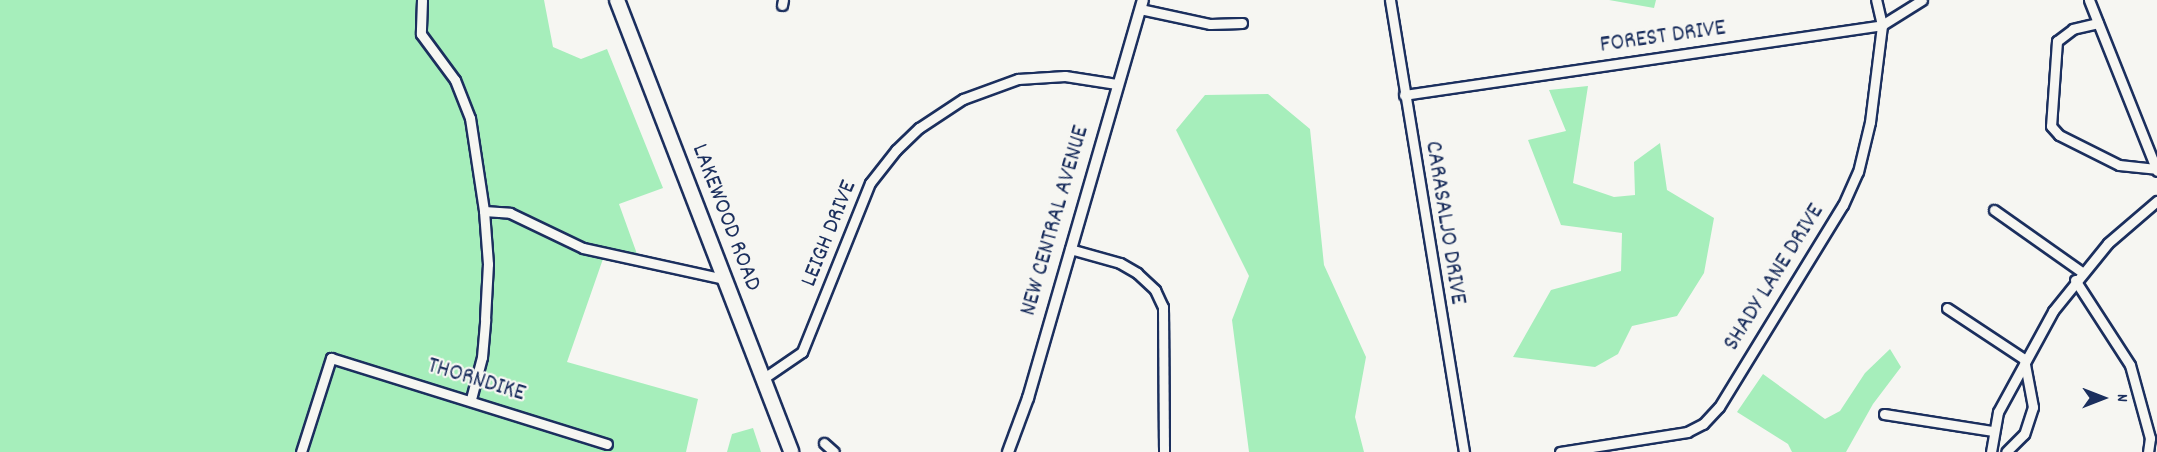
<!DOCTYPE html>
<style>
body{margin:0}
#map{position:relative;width:2157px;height:452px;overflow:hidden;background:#f6f6f2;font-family:Dekko,sans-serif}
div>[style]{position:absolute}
.green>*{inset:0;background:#a6eebb}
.roads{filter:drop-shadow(2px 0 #1b2f5e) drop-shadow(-2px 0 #1b2f5e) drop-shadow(0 2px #1b2f5e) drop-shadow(0 -2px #1b2f5e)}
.minor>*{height:9px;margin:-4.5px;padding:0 4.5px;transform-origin:4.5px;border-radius:4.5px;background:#f6f6f2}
.tertiary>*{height:10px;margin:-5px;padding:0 5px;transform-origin:5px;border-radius:5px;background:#f6f6f2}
.primary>*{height:14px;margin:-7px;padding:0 7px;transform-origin:7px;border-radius:7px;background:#f6f6f2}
span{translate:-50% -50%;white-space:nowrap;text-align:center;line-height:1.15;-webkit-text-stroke:4.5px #f6f6f2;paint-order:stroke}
.street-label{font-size:24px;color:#1b2f5e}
.north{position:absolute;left:2073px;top:368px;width:60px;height:60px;-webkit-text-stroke:4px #f6f6f2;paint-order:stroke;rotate:90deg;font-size:16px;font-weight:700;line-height:24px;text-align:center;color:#1b2f5e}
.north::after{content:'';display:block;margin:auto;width:21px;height:27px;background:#1b2f5e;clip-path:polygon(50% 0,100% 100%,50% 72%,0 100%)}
</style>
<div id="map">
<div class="green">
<div style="clip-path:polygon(0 0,544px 0,553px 47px,581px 59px,607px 49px,663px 188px,619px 204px,641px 265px,604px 256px,567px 362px,698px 399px,686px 452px,0 452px)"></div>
<div style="clip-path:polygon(1609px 0,1656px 0,1654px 8px)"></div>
<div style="clip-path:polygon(1588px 86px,1573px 183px,1614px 197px,1635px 195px,1634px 162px,1660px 143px,1667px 190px,1714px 218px,1704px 273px,1677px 316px,1632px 326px,1618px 354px,1595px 367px,1513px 357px,1551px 290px,1621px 271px,1622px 233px,1561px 225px,1528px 140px,1566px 131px,1549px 90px)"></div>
<div style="clip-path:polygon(1268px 94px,1310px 129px,1324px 265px,1366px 357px,1355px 417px,1364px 452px,1249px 452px,1232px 320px,1249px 276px,1176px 130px,1205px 95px)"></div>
<div style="clip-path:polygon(1890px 349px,1901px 367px,1873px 404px,1846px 452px,1792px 452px,1788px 444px,1737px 412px,1763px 374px,1825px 419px,1840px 411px,1865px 373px)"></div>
<div style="clip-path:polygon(753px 428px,761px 452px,727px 452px,732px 434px)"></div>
</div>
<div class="roads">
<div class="minor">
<div style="left:422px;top:0;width:34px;rotate:92deg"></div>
<div style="left:421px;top:34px;width:57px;rotate:53.5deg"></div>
<div style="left:455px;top:80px;width:41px;rotate:68.5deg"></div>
<div style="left:470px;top:118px;width:94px;rotate:81.4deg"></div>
<div style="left:484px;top:211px;width:26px;rotate:4deg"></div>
<div style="left:510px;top:213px;width:81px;rotate:25.6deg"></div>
<div style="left:583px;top:248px;width:144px;rotate:12.4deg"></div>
<div style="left:1390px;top:0;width:458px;rotate:80.7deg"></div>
<div style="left:2089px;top:0;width:184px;rotate:68.3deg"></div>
<div style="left:782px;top:5px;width:5px;rotate:-79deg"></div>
<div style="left:1140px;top:9px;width:72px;rotate:12.1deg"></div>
<div style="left:1210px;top:24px;width:32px;rotate:-2deg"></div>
<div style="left:2098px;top:23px;width:26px;rotate:167deg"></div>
<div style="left:2073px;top:29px;width:20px;rotate:143deg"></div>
<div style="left:2057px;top:41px;width:85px;rotate:94deg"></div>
<div style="left:2051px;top:126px;width:12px;rotate:48deg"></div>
<div style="left:2059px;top:135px;width:67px;rotate:26.6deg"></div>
<div style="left:2119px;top:165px;width:37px;rotate:6deg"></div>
<div style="left:1404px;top:95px;width:483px;rotate:-8.3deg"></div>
<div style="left:1882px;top:25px;width:47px;rotate:-32deg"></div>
<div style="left:1994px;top:210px;width:108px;rotate:35.2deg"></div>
<div style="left:1070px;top:249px;width:52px;rotate:15.6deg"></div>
<div style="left:1120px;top:263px;width:20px;rotate:30deg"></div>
<div style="left:1137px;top:273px;width:25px;rotate:43deg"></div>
<div style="left:1155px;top:290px;width:19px;rotate:65deg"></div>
<div style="left:1163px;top:307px;width:145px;rotate:89.6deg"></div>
<div style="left:2075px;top:280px;width:101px;rotate:57.1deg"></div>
<div style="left:2130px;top:365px;width:76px;rotate:74.7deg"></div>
<div style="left:2150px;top:438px;width:14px;rotate:98deg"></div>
<div style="left:1947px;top:308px;width:92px;rotate:33.5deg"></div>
<div style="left:2024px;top:359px;width:49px;rotate:79.4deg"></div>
<div style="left:2033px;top:407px;width:28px;rotate:108deg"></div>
<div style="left:2024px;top:434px;width:25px;rotate:135deg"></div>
<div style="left:764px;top:378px;width:46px;rotate:-34.4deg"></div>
<div style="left:802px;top:352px;width:182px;rotate:-68.1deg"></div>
<div style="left:870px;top:183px;width:42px;rotate:-51.8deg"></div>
<div style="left:896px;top:150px;width:32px;rotate:-44deg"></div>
<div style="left:919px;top:128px;width:53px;rotate:-33.4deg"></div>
<div style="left:963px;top:99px;width:59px;rotate:-20deg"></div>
<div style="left:1018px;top:79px;width:47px;rotate:-3.7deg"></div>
<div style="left:1065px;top:76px;width:52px;rotate:8.9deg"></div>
<div style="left:471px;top:399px;width:43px;rotate:-75.3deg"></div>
<div style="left:482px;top:357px;width:38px;rotate:-85deg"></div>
<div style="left:485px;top:319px;width:55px;rotate:-86.9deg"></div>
<div style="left:488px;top:264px;width:53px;rotate:-94.3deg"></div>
<div style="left:1884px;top:414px;width:109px;rotate:8.9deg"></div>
<div style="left:824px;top:443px;width:13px;rotate:42deg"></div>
<div style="left:301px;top:452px;width:99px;rotate:-72.3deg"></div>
<div style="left:331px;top:358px;width:289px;rotate:17.3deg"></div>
<div style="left:1560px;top:452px;width:129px;rotate:-8.9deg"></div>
<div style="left:1687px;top:432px;width:18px;rotate:-27deg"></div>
<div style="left:1703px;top:424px;width:23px;rotate:-47deg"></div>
<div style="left:1719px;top:407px;width:237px;rotate:-58.5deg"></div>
<div style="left:1843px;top:205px;width:36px;rotate:-66deg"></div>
<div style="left:1858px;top:172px;width:51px;rotate:-76.5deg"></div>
<div style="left:1870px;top:122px;width:98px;rotate:-82.9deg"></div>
<div style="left:1882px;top:25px;width:26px;rotate:-103deg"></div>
<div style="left:1991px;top:452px;width:41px;rotate:-80.1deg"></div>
<div style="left:1998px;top:412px;width:115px;rotate:-61.4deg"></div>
<div style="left:2053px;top:311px;width:87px;rotate:-51deg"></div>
<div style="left:2108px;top:243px;width:65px;rotate:-40.6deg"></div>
</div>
<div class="tertiary">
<div style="left:1008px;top:452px;width:58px;rotate:-69.7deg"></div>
<div style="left:1028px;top:398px;width:414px;rotate:-73.9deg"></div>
</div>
<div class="primary">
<div style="left:617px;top:0;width:484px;rotate:68.9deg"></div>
</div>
</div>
<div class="street-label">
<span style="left:1663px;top:38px;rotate:-8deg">FOREST DRIVE</span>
<span style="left:725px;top:218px;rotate:69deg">LAKEWOOD ROAD</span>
<span style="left:1056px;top:221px;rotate:-74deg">NEW CENTRAL AVENUE</span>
<span style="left:1444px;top:223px;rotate:81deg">CARASALJO DRIVE</span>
<span style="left:830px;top:234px;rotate:-68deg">LEIGH DRIVE</span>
<span style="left:1775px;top:278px;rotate:-58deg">SHADY LANE DRIVE</span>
<span style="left:476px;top:381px;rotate:17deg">THORNDIKE</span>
</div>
<div class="north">N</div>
</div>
